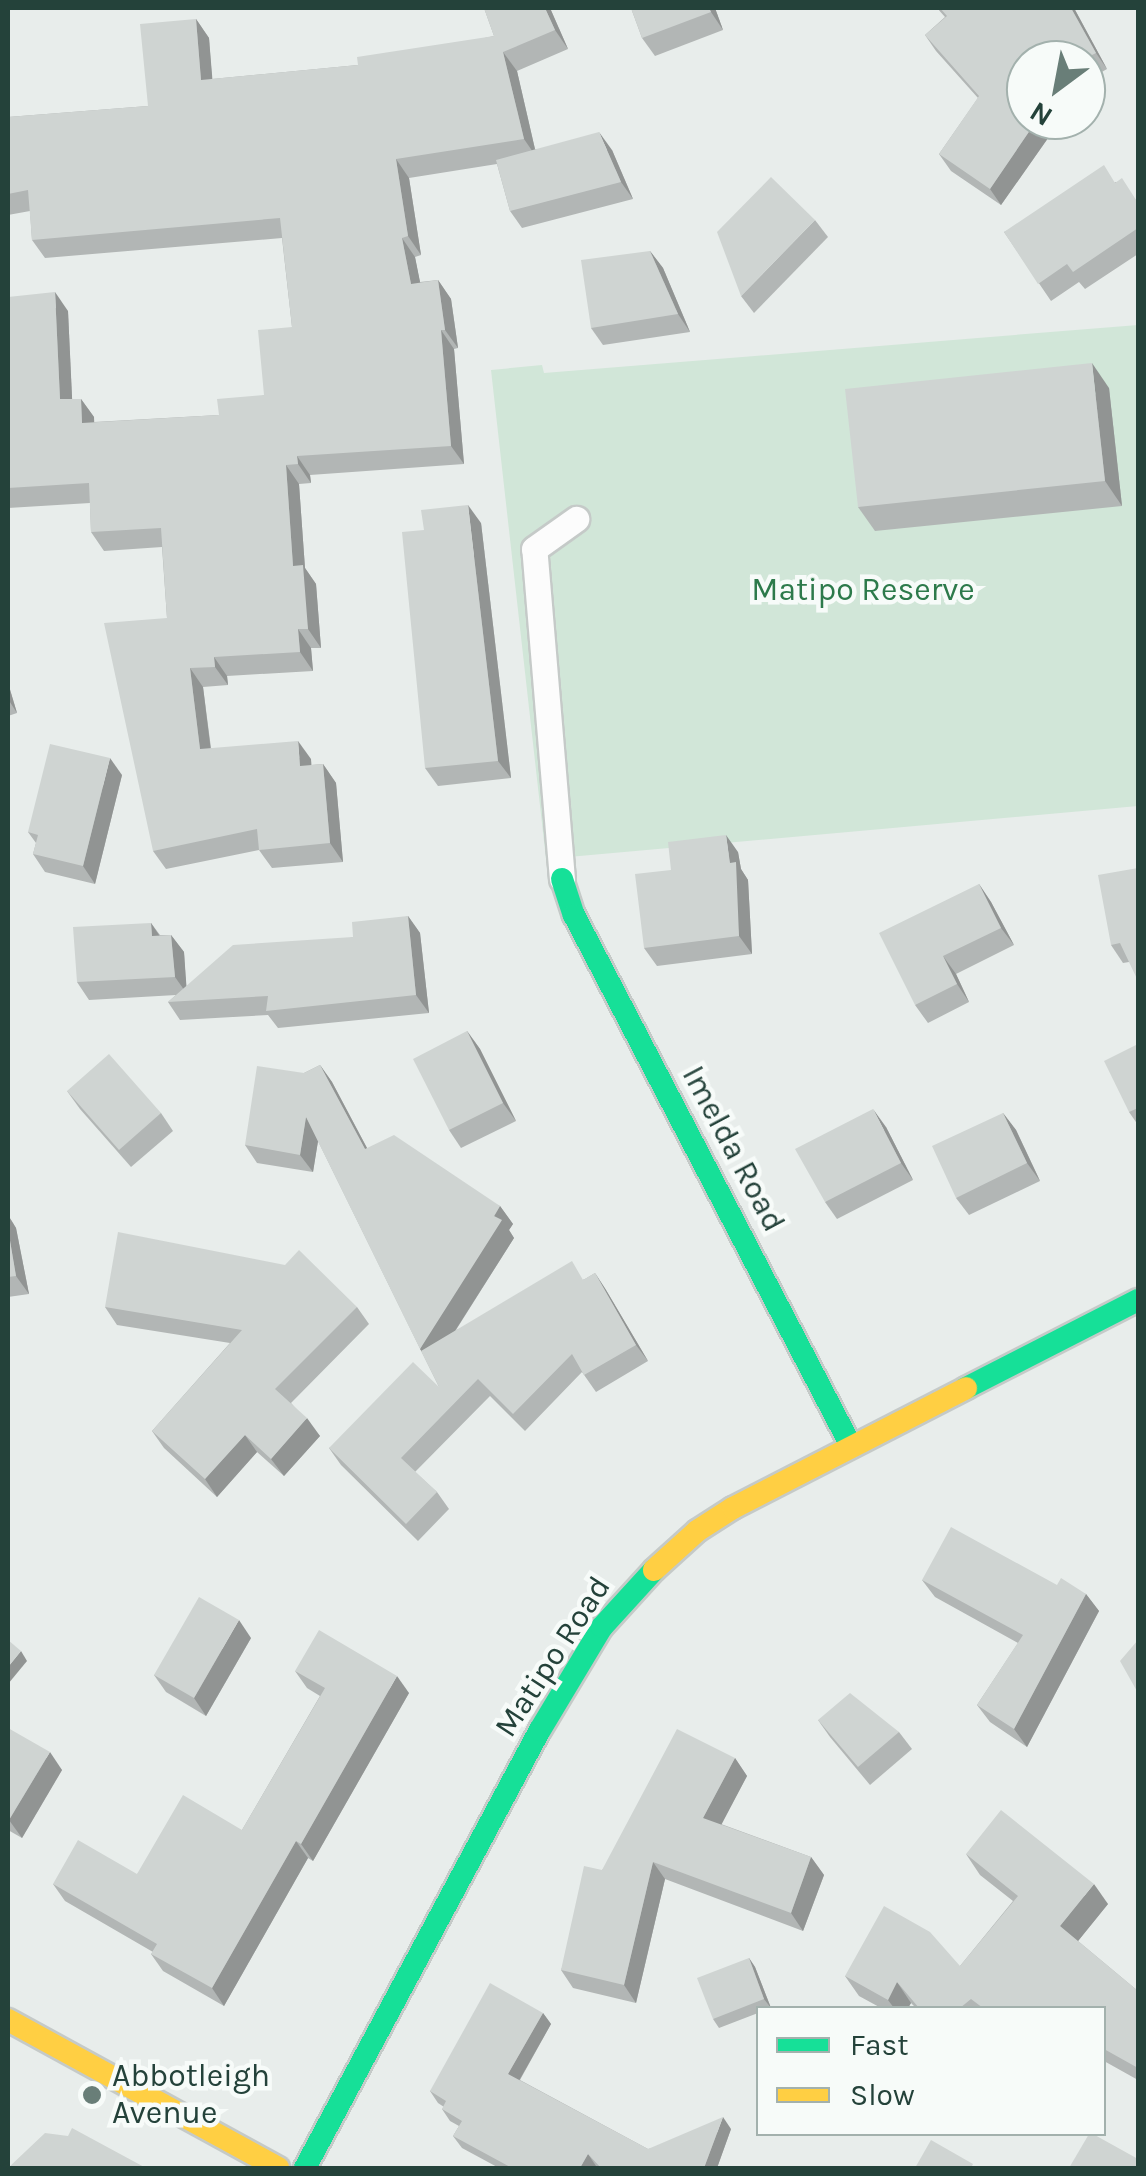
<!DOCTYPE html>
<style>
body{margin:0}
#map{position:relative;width:1146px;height:2176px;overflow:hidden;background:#e8edeb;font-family:Karla,sans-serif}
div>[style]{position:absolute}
.green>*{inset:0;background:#d1e6d8}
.roads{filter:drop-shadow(2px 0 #c5cac8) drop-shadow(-2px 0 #c5cac8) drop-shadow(0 2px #c5cac8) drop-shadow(0 -2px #c5cac8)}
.lane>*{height:25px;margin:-12.5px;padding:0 12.5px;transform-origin:12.5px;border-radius:12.5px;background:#fcfcfc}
.fast>*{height:22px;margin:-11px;padding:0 11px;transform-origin:11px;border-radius:11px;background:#16e098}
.slow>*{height:22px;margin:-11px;padding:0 11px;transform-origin:11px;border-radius:11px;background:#ffcf43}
.wall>*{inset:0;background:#b2b6b5}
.shaded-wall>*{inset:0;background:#919493}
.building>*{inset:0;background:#cfd4d2}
.dots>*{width:28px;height:28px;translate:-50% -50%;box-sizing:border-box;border:5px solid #f7fbf9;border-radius:50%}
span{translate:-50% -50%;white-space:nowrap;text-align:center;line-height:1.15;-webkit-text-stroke:9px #f7fbf9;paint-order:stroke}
.park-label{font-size:32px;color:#2d7a4b}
.street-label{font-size:32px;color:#24423a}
.poi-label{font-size:32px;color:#24423a}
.left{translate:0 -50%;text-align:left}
.frame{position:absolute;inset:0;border:10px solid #24423a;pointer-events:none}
.legend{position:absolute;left:756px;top:2006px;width:350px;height:130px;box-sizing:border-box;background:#f7fbf9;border:2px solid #a3b1ad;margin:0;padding:12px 18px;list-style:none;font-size:30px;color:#24423a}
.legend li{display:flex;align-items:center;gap:20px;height:50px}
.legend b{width:50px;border:2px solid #a3b1ad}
.north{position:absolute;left:1006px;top:40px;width:100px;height:100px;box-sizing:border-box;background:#f7fbf9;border:2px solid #a3b1ad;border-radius:50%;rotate:212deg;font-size:28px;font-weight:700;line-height:40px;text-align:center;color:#24423a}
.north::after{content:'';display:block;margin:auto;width:35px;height:45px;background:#697e78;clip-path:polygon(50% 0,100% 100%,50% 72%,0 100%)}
</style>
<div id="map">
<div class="green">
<div style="clip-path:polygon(1138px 325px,1138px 806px,546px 859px,491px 370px,542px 365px,544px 373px)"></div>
</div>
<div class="roads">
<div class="lane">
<div style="left:562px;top:879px;width:331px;rotate:-94.8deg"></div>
<div style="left:534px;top:549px;width:52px;rotate:-35.5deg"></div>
</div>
<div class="fast">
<div style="left:562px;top:879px;width:38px;rotate:72deg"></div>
<div style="left:574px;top:915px;width:599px;rotate:62.45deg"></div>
<div style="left:966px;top:1388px;width:193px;rotate:-27.1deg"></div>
<div style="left:305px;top:2168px;width:497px;rotate:-61.8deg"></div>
<div style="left:540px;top:1730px;width:120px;rotate:-59deg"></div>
<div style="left:602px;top:1627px;width:77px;rotate:-47.6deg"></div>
</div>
<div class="slow">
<div style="left:654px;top:1570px;width:58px;rotate:-42.2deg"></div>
<div style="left:697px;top:1531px;width:43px;rotate:-32.6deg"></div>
<div style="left:733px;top:1508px;width:262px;rotate:-27.2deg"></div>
<div style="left:8px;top:2020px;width:308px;rotate:28.7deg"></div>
</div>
</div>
<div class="wall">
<div style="clip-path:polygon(484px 8px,550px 8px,568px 49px,517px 71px,535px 149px,612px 150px,633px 199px,522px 228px,510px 211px,497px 164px,409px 178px,421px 255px,415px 257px,420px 282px,438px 280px,451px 299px,458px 348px,454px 349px,464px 464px,310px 475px,311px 483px,299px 484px,305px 568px,316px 584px,321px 648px,311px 648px,313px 671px,227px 676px,228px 685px,203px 687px,211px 748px,311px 759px,311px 765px,323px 764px,336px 783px,343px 862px,272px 868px,259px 850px,166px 869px,153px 851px,167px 618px,162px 547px,104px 551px,91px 532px,90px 503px,8px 508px,8px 297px,68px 311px,72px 399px,81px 399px,94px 417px,94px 422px,219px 415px,264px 395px,292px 327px,282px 238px,45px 258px,32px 240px,30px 211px,8px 215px,8px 117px,148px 106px,196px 19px,209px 38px,212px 79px,358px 65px,494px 36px)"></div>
<div style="clip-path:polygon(631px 8px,715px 8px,723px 30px,655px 56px,642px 38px)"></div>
<div style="clip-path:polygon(937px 8px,1074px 8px,1107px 69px,1086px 81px,1086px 60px,1026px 60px,1026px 120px,1045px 120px,1053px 131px,1001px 205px,951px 171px,939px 154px,978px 98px,936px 51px,925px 35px,945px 17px)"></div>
<div style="clip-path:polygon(1116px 182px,1138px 202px,1138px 254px,1085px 289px,1079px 282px,1051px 301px,1004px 232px)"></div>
<div style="clip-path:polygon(815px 220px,828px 237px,754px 313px,741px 296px)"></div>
<div style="clip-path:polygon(650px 251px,663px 268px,690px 332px,603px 345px,591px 328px)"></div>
<div style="clip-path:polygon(1109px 388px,1122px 506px,875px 531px,858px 507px)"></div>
<div style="clip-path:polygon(481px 523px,511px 778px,438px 786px,425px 768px)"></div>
<div style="clip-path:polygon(8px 683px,17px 713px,8px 716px)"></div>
<div style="clip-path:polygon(122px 775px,95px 884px,45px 872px,33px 854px,36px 843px,28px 832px)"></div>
<div style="clip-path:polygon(738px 852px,741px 869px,748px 880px,752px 954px,657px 966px,644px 948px,671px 870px)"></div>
<div style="clip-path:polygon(1138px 868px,1129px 962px,1123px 963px,1111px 945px)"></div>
<div style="clip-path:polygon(979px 884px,991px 902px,1014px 945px,956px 974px,969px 1002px,928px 1023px,915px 1005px)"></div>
<div style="clip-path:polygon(408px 916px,420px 933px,429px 1013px,278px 1028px,268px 1015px,180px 1020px,168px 1002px,176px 995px,89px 1000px,77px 982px,151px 923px,160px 935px,171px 935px,184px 952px,186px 986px,353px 937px)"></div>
<div style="clip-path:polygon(467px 1031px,480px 1049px,516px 1121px,461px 1148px,449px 1130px)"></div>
<div style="clip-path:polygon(1138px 1044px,1138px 1125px,1129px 1112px)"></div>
<div style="clip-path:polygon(320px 1065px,332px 1082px,367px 1148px,500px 1206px,513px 1224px,509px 1230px,514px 1238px,456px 1330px,585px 1279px,595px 1273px,606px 1290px,648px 1361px,596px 1392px,582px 1372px,525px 1431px,490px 1396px,415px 1472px,437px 1492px,449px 1509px,418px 1541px,341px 1465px,329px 1448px,439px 1387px,318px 1141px,313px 1172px,257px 1163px,245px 1145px,304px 1073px)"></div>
<div style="clip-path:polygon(67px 1091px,161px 1113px,173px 1131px,131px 1167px,80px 1109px)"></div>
<div style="clip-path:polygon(1003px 1113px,1016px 1130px,1040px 1181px,969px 1215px,956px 1198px)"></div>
<div style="clip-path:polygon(886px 1127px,913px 1180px,837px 1219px,825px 1202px)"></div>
<div style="clip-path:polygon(8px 1215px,16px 1228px,29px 1294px,8px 1297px)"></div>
<div style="clip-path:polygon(105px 1307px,357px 1307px,369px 1324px,291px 1403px,320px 1436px,284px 1476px,257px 1452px,217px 1497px,164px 1448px,152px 1431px,230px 1343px,117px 1325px)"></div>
<div style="clip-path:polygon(922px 1580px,1057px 1585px,1086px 1594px,1099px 1611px,1027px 1747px,990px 1722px,977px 1705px,1018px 1643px,935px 1597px)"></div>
<div style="clip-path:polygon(251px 1638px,206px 1716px,166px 1692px,154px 1675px)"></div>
<div style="clip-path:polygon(295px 1671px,409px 1693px,313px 1861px,308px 1858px,224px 2006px,163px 1971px,151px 1954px,153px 1952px,65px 1901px,53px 1884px,137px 1874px,242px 1830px,320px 1696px,307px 1688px)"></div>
<div style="clip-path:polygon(818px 1720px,899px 1732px,912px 1749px,870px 1785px,830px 1737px)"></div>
<div style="clip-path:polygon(8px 1728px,62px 1770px,22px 1838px,8px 1830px)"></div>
<div style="clip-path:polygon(735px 1758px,747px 1776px,721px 1824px,811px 1857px,824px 1875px,803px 1931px,665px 1879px,636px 2003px,573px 1988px,561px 1970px,602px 1870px)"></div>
<div style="clip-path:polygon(966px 1854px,1108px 1904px,1078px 1941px,1138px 1991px,1138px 2080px,1104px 2061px,1104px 2008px,916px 2008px,911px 2003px,908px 2008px,881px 2008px,859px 1996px,845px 1976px,960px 1966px,1013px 1901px,980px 1875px)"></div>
<div style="clip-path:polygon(749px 1958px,755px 1967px,771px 2008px,758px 2008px,758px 2013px,719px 2028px,713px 2019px)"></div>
<div style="clip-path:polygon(543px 2013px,551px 2024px,520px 2080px,648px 2149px,731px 2129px,717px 2168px,599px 2168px,596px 2166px,595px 2168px,499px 2168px,462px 2148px,453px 2136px,459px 2126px,450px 2121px,442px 2109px,444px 2107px,438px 2103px,430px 2091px)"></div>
</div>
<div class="shaded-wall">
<div style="clip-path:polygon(545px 8px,550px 8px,568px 49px,555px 30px)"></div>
<div style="clip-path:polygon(709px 8px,715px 8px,723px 30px,711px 12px)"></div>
<div style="clip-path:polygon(1071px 8px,1074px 8px,1107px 69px,1096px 53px)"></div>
<div style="clip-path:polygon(196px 19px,209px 38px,214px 99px,201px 80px)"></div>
<div style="clip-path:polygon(503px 52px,517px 71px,537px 158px,524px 139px)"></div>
<div style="clip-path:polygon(1037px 120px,1045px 120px,1053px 131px,1001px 205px,990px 189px)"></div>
<div style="clip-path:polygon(599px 132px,612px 150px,633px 199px,621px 182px)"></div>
<div style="clip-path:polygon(396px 159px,409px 178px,421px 255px,408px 236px)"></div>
<div style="clip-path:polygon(402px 238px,415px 257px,424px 302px,411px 284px)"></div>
<div style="clip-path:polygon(650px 251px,663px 268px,690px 332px,678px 314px)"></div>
<div style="clip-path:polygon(438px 280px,451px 299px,458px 348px,445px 330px)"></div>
<div style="clip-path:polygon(55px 292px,68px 311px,73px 418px,60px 399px)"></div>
<div style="clip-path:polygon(441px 330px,454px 349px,464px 464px,451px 446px)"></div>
<div style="clip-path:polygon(1092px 363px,1109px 388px,1122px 506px,1105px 481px)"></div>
<div style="clip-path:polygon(81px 399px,94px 417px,95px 441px,82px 423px)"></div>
<div style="clip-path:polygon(297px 456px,310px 475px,311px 483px,298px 464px)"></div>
<div style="clip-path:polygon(286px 465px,299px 484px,305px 568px,316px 584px,321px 648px,308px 629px,293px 566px)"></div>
<div style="clip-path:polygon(468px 505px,481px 523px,511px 778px,498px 761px)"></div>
<div style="clip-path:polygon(298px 629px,311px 648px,313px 671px,300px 652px)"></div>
<div style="clip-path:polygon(214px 657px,227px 676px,228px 685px,215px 667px)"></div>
<div style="clip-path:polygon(190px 668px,203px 687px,213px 768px,200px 749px)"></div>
<div style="clip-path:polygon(8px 683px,17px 713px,8px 699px)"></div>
<div style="clip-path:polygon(298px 741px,311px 759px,313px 785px,300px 766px)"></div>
<div style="clip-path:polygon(110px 758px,122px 775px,95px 884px,83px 866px)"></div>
<div style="clip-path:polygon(323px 764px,336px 783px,343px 862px,330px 843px)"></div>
<div style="clip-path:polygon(726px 835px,738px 852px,741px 869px,748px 880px,752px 954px,739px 936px)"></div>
<div style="clip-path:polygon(979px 884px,991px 902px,1014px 945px,1001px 928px)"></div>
<div style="clip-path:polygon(408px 916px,420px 933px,429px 1013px,416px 995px)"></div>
<div style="clip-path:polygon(151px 923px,163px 941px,152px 936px)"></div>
<div style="clip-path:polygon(171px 935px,184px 952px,187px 994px,175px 977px)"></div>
<div style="clip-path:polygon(943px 956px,956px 974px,969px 1002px,957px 984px)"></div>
<div style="clip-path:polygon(467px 1031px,480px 1049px,516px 1121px,503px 1103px)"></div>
<div style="clip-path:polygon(320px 1065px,332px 1082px,377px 1167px,365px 1149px)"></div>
<div style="clip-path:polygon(873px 1109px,886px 1127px,913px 1180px,901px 1163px)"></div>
<div style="clip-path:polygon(1003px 1113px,1016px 1130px,1040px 1181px,1027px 1163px)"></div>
<div style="clip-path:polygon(306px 1117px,319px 1135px,313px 1172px,300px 1155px)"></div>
<div style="clip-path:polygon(500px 1206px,513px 1224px,509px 1230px,514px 1238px,432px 1367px,420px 1349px)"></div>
<div style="clip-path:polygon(8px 1215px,16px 1228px,29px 1294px,16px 1276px,8px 1229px)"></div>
<div style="clip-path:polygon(595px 1273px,606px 1290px,648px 1361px,636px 1345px)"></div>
<div style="clip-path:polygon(307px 1418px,320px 1436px,284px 1476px,271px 1459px)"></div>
<div style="clip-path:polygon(245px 1435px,257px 1452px,217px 1497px,205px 1479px)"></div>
<div style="clip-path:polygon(1086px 1594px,1099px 1611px,1027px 1747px,1014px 1729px)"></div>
<div style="clip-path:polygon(239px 1620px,251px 1638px,206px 1716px,194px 1698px)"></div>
<div style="clip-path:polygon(21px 1651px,27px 1661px,8px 1684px,8px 1667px)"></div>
<div style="clip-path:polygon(397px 1676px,409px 1693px,313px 1861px,301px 1844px)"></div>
<div style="clip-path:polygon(50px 1752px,62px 1770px,22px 1838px,9px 1820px)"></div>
<div style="clip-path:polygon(735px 1758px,747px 1776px,716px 1835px,703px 1818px)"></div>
<div style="clip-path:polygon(296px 1841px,308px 1858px,224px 2006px,212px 1988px)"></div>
<div style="clip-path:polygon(811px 1857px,824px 1875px,803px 1931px,791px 1913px)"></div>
<div style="clip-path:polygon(653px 1862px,665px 1879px,636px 2003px,624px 1985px)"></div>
<div style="clip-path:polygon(1094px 1884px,1108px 1904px,1074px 1946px,1060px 1926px)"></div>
<div style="clip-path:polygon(749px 1958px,755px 1967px,771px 2008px,764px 1999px)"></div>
<div style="clip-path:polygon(897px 1982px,911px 2003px,908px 2008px,894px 2008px,888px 2000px)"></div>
<div style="clip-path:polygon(543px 2013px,551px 2024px,516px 2086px,508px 2074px)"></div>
<div style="clip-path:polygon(723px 2117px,731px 2129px,717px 2168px,704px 2168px)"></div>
<div style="clip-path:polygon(588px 2154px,596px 2166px,595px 2168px,580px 2168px)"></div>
</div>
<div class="building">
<div style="clip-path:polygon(484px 8px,545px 8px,555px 30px,503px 52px,524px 139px,396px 159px,408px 236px,402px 238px,411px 284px,438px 280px,445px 330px,441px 330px,451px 446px,297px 456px,298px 464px,286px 465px,293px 566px,303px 565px,308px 629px,298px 629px,300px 652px,214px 657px,215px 667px,190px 668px,200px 749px,298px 741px,300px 766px,323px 764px,330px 843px,259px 850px,257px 829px,153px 851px,104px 623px,167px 618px,161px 528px,91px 532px,89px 483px,8px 488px,8px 297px,55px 292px,60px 399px,81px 399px,82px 423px,219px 415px,217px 399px,264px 395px,258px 330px,292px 327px,280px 218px,32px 240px,28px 190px,8px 194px,8px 117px,148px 106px,140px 24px,196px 19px,201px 80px,358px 65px,357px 57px,494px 36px)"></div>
<div style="clip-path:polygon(631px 8px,709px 8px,711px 12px,642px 38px)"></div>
<div style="clip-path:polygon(940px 8px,1071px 8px,1096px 53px,1082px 60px,1026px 60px,1026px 90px,1015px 96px,1026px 104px,1026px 120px,1037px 120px,990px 189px,939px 154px,979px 96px,925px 35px,947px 16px)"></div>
<div style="clip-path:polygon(599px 132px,621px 182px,510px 211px,496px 160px)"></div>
<div style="clip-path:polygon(1104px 165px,1115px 183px,1122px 178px,1138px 203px,1138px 228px,1073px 272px,1067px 264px,1038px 284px,1004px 232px)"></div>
<div style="clip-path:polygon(771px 177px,815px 220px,741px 296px,717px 232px)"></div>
<div style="clip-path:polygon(650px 251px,678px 314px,591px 328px,581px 260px)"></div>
<div style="clip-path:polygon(1092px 363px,1105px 481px,858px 507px,845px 389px)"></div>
<div style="clip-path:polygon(468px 505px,498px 761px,425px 768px,402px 532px,424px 530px,421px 510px)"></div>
<div style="clip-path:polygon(50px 744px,110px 758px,83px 866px,33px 854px,38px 835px,28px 832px)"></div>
<div style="clip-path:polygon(726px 835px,730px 863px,736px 862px,739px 936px,644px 948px,635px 874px,671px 870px,668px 842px)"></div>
<div style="clip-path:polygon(1138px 868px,1138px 981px,1120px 943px,1111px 945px,1098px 875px)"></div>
<div style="clip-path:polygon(979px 884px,1001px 928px,943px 956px,957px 984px,915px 1005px,879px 933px)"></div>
<div style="clip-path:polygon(408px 916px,416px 995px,266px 1011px,268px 996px,168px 1002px,233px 945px,353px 937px,352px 922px)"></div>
<div style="clip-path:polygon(151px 923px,152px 936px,171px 935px,175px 977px,77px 982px,73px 927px)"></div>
<div style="clip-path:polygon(467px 1031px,503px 1103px,449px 1130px,413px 1059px)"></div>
<div style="clip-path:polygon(1138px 1044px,1138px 1108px,1129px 1112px,1104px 1061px)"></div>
<div style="clip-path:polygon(109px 1054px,161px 1113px,119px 1150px,67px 1091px)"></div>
<div style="clip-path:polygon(320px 1065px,365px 1149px,394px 1135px,500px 1206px,494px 1216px,502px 1220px,420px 1349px,306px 1117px,300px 1155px,245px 1145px,257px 1066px,304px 1073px)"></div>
<div style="clip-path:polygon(873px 1109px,901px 1163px,825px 1202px,795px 1149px)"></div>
<div style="clip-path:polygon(1003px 1113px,1027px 1163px,956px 1198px,932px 1146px)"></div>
<div style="clip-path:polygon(8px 1229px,16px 1276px,8px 1277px)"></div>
<div style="clip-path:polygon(118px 1232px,285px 1265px,299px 1250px,357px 1307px,275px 1389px,307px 1418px,271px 1459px,245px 1435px,205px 1479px,152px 1431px,242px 1330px,105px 1307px)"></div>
<div style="clip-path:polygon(572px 1261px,583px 1280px,595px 1273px,636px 1345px,584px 1375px,572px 1354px,513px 1414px,478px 1379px,401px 1458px,437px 1492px,406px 1524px,329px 1448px,413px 1362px,439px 1387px,421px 1351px)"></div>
<div style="clip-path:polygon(951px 1527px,1057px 1585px,1061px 1578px,1086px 1594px,1014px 1729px,977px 1705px,1023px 1635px,922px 1580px)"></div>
<div style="clip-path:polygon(199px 1597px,239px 1620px,194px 1698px,154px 1675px)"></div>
<div style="clip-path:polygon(319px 1630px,397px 1676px,301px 1844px,296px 1841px,212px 1988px,151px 1954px,157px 1944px,53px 1884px,78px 1840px,137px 1874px,183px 1795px,242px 1830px,325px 1688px,295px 1671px)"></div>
<div style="clip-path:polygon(8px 1640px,21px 1651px,8px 1667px)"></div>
<div style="clip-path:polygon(1138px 1640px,1138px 1693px,1120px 1661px)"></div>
<div style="clip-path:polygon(850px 1693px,899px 1732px,858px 1767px,818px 1720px)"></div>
<div style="clip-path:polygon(8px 1728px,50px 1752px,9px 1820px,8px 1819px)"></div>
<div style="clip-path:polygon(677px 1729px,735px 1758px,703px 1818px,811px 1857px,791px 1913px,653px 1862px,624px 1985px,561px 1970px,584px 1866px,602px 1870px)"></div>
<div style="clip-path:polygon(1001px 1810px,1094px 1884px,1060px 1926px,1138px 1991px,1138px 2068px,1104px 2049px,1104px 2008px,983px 2008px,971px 1999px,960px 2008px,919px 2008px,897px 1982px,888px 2000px,845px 1976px,884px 1906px,930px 1932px,960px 1966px,1018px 1896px,966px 1854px)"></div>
<div style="clip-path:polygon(749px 1958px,764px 1999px,713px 2019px,697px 1978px)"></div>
<div style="clip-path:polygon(490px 1983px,543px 2013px,508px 2074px,648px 2149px,723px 2117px,704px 2168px,601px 2168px,588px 2154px,580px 2168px,512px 2168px,453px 2136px,462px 2121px,442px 2109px,446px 2101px,430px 2091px)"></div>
<div style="clip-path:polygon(72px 2128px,146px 2168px,8px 2168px,45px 2133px,68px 2136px)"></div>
<div style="clip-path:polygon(1089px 2134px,1093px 2134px,1138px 2159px,1138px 2168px,1069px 2168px)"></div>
<div style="clip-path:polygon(931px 2140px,973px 2164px,971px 2168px,915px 2168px)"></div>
</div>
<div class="dots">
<div style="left:92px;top:2095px;background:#697e78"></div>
</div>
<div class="park-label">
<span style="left:863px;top:590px">Matipo Reserve</span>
</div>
<div class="street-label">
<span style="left:733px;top:1149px;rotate:62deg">Imelda Road</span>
<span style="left:553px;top:1657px;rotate:-57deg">Matipo Road</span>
</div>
<div class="poi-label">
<span class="left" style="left:112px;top:2095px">Abbotleigh<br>Avenue</span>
</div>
<div class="frame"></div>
<ul class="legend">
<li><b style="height:12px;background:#16e098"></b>Fast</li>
<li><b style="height:12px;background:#ffcf43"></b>Slow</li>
</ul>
<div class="north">N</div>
</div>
